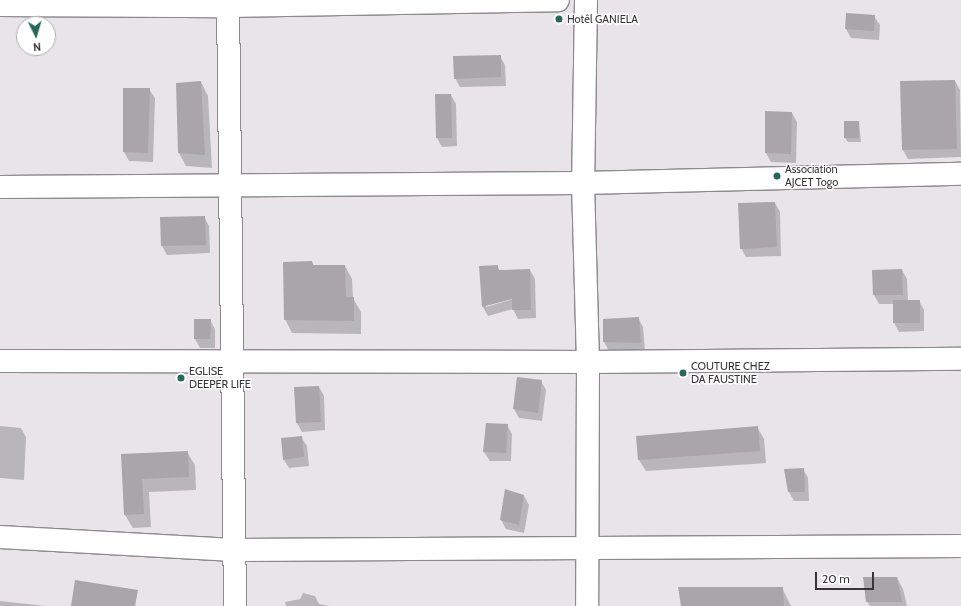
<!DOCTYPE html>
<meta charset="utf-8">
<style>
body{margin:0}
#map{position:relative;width:961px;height:606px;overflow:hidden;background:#e8e4e8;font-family:Cabin,sans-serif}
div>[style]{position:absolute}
.shadow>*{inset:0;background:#0003}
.building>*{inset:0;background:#a9a5a9}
.roads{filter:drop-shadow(1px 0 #8d898d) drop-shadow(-1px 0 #8d898d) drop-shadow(0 1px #8d898d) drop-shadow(0 -1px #8d898d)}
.minor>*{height:22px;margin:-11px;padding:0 11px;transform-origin:11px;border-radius:11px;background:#fff}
.dots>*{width:11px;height:11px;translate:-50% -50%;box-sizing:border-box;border:2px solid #fff;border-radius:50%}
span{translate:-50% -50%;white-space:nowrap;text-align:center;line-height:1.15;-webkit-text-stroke:3px #fff;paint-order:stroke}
.poi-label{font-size:11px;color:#373637}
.left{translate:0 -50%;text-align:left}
.north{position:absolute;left:16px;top:16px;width:40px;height:40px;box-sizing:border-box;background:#fff;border:1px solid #afafaf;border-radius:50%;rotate:175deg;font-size:11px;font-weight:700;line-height:16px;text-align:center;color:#373637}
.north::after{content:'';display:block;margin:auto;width:14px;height:18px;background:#276756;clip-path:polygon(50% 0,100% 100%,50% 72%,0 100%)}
.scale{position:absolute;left:815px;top:572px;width:59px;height:18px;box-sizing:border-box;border:2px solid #373637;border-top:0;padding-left:5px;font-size:12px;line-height:14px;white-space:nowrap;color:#373637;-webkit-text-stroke:3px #fff;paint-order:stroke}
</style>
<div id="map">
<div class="shadow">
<div style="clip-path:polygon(874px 16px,880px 25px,879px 40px,851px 38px,846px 29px)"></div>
<div style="clip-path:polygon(500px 56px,505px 65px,506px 86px,460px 87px,455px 78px)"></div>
<div style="clip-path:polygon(955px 81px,960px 90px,961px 157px,908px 159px,903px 150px)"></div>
<div style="clip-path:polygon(201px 82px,208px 96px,212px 168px,186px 166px,179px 153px)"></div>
<div style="clip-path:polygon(149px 89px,155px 98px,153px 162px,129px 161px,124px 152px)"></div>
<div style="clip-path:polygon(451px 95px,456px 104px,457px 146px,442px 147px,437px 138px)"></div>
<div style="clip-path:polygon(766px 112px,792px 113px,797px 122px,796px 163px,771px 162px,766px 153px)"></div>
<div style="clip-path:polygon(859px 122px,861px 142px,848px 142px,845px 138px)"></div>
<div style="clip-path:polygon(775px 203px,780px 212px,781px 256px,746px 257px,741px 248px)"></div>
<div style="clip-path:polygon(204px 217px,209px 226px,210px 253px,167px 255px,162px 246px)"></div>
<div style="clip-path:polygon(312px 262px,314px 266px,345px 266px,352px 279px,353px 298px,361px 312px,361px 334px,292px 333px,285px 319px)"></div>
<div style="clip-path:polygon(evenodd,497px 266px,500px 271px,530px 270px,535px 279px,536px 318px,518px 319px,513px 309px,488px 316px,483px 307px,480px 267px,497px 266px,516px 296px,517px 298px,486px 307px,486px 305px,516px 296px)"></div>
<div style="clip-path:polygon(902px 270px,907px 279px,908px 301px,919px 301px,924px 310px,924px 331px,899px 332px,894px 323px,894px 304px,879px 304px,874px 295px,873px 271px)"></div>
<div style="clip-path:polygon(638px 318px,643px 327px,645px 351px,609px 351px,604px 342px,604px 320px)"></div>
<div style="clip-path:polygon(210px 320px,215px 329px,215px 348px,200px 348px,195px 339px)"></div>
<div style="clip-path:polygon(518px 378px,541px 381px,546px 390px,542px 421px,519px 418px,514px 409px)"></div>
<div style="clip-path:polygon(319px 387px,324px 396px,325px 430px,302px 432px,297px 423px)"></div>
<div style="clip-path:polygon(487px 424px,507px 425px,512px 434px,511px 461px,490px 461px,484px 452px)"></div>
<div style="clip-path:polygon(0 426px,21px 428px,26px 437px,24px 480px,0 478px)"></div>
<div style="clip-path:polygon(757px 427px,764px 439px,766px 463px,646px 471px,639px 460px)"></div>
<div style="clip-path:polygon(301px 437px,307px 446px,309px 466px,289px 468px,284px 460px)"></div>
<div style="clip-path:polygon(187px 452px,195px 465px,196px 490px,149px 492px,151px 527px,133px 528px,125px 515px,122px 455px)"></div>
<div style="clip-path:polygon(803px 469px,808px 478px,809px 501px,794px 501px,789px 492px)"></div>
<div style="clip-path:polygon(524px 496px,529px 505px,524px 533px,506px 529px,501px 520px)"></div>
<div style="clip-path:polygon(897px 578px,903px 589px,907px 606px,870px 606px,867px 601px)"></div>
<div style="clip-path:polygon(782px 588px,791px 606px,682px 606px)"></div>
<div style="clip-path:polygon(303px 593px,315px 596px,319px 604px,330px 606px,286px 606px,285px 602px,300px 599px)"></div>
<div style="clip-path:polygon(0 601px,46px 606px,0 606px)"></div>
</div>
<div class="building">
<div style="clip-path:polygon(846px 13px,875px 15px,874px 31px,845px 29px)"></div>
<div style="clip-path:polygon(501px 55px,501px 77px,454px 79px,453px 56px)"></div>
<div style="clip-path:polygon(955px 80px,957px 149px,902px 150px,900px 81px)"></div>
<div style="clip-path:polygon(201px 81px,205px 155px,178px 153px,176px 83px)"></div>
<div style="clip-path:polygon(123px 88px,150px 88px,148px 153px,123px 152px)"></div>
<div style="clip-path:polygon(435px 94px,451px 94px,452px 138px,436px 138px)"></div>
<div style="clip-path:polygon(765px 111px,792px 112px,791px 154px,765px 153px)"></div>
<div style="clip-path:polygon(844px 121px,859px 121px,859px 138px,844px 138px)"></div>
<div style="clip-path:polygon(775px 202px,777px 247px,740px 249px,738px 203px)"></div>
<div style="clip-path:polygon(205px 216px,206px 245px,161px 246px,160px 217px)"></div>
<div style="clip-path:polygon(312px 261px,313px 265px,345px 265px,346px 297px,354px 297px,354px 321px,284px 320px,283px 262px)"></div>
<div style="clip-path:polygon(498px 265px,498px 270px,530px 269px,531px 310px,512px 310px,512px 299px,482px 307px,479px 266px)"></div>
<div style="clip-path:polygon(902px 269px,903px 295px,873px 295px,872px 270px)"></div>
<div style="clip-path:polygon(893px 300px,920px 300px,920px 323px,893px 323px)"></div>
<div style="clip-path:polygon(639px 317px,641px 343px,603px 342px,603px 319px)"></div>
<div style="clip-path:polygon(194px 319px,211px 319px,210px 339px,194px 339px)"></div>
<div style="clip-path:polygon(517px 377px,542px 380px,538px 413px,513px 409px)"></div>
<div style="clip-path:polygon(319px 386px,321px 422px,296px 423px,294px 387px)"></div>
<div style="clip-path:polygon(486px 423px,508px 424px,506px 453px,483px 452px)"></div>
<div style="clip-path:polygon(758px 426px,760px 451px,638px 460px,636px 436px)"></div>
<div style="clip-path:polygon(302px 436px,304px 457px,283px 460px,281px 438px)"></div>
<div style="clip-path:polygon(188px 451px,189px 477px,142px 479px,144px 514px,124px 515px,121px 454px)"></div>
<div style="clip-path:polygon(804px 468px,805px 492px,788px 492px,784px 469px)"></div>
<div style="clip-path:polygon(505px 489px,524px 495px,519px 525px,500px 520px)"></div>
<div style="clip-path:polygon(863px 577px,897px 577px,902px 602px,866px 602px)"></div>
<div style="clip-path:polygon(75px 580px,138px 590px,135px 606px,71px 606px)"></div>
<div style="clip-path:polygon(678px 587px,783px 587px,784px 606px,681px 606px)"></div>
</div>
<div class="roads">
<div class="minor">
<div style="left:228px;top:0;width:606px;rotate:89.34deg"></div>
<div style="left:586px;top:0;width:183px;rotate:90.9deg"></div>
<div style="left:583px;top:183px;width:179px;rotate:88.4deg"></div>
<div style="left:588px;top:362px;width:244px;rotate:90.2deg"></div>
<div style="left:0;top:5px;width:228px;rotate:0.3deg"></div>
<div style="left:228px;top:6px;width:330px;rotate:-1deg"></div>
<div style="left:0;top:187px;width:583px;rotate:-0.39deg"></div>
<div style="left:583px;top:183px;width:378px;rotate:-1.4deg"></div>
<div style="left:0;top:361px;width:588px;rotate:0.1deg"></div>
<div style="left:588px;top:362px;width:373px;rotate:-0.5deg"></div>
<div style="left:0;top:537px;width:234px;rotate:3.2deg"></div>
<div style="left:234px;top:550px;width:727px;rotate:-0.32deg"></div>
</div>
</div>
<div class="dots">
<div style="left:559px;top:19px;background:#276756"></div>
<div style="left:777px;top:176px;background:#276756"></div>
<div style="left:683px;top:373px;background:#276756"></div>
<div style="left:181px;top:378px;background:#276756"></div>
</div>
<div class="poi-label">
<span class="left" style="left:567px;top:19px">Hotêl GANIELA</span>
<span class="left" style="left:785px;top:176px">Association<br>AJCET Togo</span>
<span class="left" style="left:691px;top:373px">COUTURE CHEZ<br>DA FAUSTINE</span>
<span class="left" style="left:189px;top:378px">EGLISE<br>DEEPER LIFE</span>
</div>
<div class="north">N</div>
<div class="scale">20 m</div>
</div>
